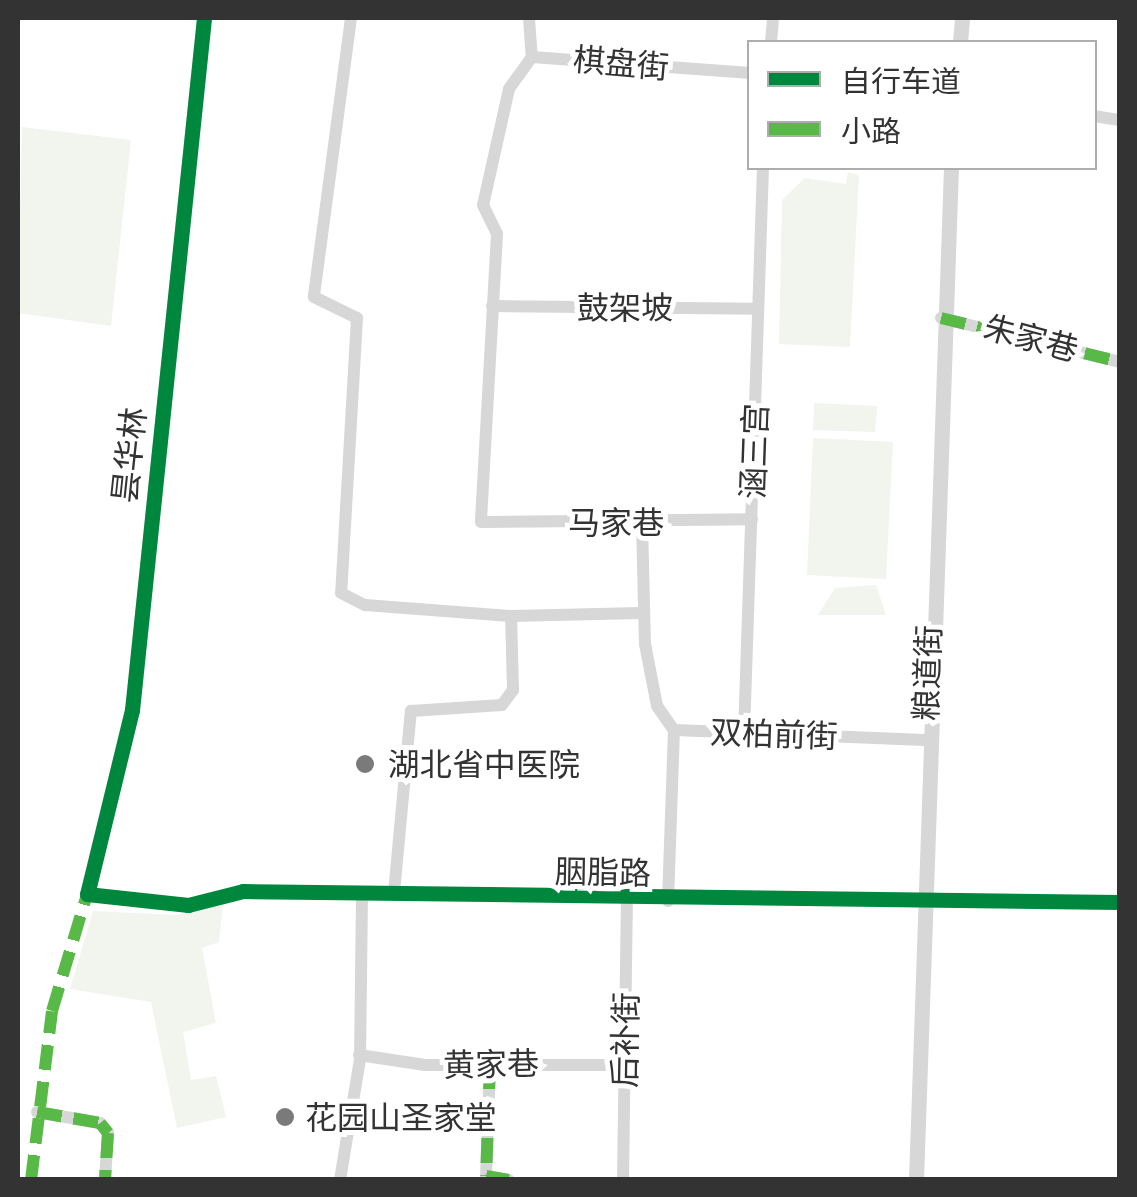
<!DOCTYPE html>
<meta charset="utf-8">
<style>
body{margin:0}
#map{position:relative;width:1137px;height:1197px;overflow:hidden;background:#fff;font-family:Quicksand,"Noto Sans SC",sans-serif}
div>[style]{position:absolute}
.green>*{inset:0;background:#f1f5ed}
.minor>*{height:12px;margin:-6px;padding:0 6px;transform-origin:6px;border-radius:6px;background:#d7d7d7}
.tertiary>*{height:15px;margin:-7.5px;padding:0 7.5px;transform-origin:7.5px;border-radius:7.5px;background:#d7d7d7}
.quiet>*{height:12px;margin-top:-6px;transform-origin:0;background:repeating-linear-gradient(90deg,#58b947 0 25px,transparent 0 37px)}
.cycleway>*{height:15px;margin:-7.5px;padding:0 7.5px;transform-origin:7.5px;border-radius:7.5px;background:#00873e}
.dots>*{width:28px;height:28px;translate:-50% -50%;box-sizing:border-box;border:5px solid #fff;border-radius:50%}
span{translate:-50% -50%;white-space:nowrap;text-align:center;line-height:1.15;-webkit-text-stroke:10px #fff;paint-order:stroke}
.street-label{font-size:32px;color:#333}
.poi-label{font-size:32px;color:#333}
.left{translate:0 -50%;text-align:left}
.frame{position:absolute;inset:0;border:20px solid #333;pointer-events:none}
.legend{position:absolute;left:747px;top:40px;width:350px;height:130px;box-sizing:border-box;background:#fff;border:2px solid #adadad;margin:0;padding:12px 18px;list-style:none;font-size:30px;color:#333}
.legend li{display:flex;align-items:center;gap:20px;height:50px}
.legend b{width:50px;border:2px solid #adadad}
</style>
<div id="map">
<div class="green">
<div style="clip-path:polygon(22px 127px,131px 140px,111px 326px,18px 313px)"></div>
<div style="clip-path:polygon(848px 172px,859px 175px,850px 347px,779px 344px,782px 200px,805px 178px,846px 184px)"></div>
<div style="clip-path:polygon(814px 403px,877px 406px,875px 432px,813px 430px)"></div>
<div style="clip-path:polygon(813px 438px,893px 442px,886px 579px,807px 575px)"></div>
<div style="clip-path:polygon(876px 585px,886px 615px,818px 615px,835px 588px)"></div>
<div style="clip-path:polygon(223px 905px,219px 942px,202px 948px,216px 1023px,183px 1032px,191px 1080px,216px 1076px,226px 1117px,177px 1128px,151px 1002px,70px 989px,93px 911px,176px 915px)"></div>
</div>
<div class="minor">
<div style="left:351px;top:18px;width:281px;rotate:97.6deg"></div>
<div style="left:314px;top:297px;width:48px;rotate:26deg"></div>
<div style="left:357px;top:318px;width:275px;rotate:93.3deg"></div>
<div style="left:341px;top:593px;width:27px;rotate:27deg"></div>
<div style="left:365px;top:605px;width:146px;rotate:4.3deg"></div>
<div style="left:511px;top:616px;width:130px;rotate:-1.3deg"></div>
<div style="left:529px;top:18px;width:39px;rotate:86deg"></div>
<div style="left:532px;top:57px;width:219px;rotate:4.2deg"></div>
<div style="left:771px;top:42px;width:24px;rotate:-85deg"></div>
<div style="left:532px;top:57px;width:39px;rotate:126deg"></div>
<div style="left:509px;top:89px;width:119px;rotate:102.6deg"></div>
<div style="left:483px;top:205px;width:32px;rotate:64deg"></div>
<div style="left:497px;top:234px;width:288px;rotate:93.2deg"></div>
<div style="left:481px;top:522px;width:271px;rotate:-0.6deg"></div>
<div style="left:1094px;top:116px;width:26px;rotate:9deg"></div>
<div style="left:492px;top:306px;width:266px;rotate:0.6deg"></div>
<div style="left:941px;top:318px;width:184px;rotate:13.8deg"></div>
<div style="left:642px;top:523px;width:121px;rotate:88.6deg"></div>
<div style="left:645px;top:644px;width:63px;rotate:79deg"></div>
<div style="left:657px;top:706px;width:29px;rotate:55deg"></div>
<div style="left:674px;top:730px;width:251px;rotate:2.3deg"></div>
<div style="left:744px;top:734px;width:566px;rotate:-88.08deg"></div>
<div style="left:394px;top:893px;width:183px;rotate:-84.7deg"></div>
<div style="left:411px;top:711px;width:91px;rotate:-3.8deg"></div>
<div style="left:502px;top:705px;width:19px;rotate:-54deg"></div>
<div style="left:513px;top:690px;width:74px;rotate:-91.5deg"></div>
<div style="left:87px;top:894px;width:102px;rotate:6.2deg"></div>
<div style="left:188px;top:905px;width:57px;rotate:-14.3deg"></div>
<div style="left:243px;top:891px;width:877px;rotate:0.72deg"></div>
<div style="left:668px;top:901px;width:171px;rotate:-88deg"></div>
<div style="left:359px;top:1055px;width:67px;rotate:8.6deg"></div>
<div style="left:425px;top:1065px;width:199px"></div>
<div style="left:490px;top:1064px;width:112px;rotate:92deg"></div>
<div style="left:486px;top:1176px;width:23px;rotate:10deg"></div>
<div style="left:336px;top:1109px;width:11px"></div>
<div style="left:37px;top:1112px;width:64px;rotate:9.9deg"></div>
<div style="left:100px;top:1123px;width:13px;rotate:51deg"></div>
<div style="left:108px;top:1133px;width:47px;rotate:93.7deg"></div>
<div style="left:340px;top:1180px;width:123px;rotate:-80.6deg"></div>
<div style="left:360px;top:1059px;width:162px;rotate:-89.3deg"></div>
<div style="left:623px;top:1180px;width:279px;rotate:-89.2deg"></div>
</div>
<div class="tertiary">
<div style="left:960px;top:42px;width:24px;rotate:-85deg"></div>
<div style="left:87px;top:894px;width:189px;rotate:-76.3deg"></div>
<div style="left:132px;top:710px;width:696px;rotate:-84.06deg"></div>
<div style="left:916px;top:1180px;width:1013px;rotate:-88.02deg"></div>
</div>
<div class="quiet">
<div style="left:941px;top:318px;width:184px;rotate:13.8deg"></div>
<div style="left:490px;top:1064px;width:112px;rotate:92deg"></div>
<div style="left:486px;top:1176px;width:23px;rotate:10deg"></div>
<div style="left:37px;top:1112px;width:64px;rotate:9.9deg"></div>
<div style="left:100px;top:1123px;width:13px;rotate:51deg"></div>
<div style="left:108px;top:1133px;width:47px;rotate:93.7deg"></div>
<div style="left:31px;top:1180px;width:170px;rotate:-82.9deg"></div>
<div style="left:52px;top:1011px;width:122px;rotate:-73.3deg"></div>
</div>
<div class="cycleway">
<div style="left:204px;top:18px;width:696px;rotate:95.94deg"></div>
<div style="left:132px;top:710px;width:189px;rotate:103.7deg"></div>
<div style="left:87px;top:894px;width:102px;rotate:6.2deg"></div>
<div style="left:188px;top:905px;width:57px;rotate:-14.3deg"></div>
<div style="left:243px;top:891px;width:877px;rotate:0.72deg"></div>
</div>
<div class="dots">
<div style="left:365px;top:764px;background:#7a7a7a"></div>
<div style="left:285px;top:1117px;background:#7a7a7a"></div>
</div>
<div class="street-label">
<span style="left:621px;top:63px;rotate:5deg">棋盘街</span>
<span style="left:625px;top:307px">鼓架坡</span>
<span style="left:1031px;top:338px;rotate:15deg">朱家巷</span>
<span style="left:754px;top:451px;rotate:-88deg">涵三宫</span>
<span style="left:129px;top:455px;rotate:-84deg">昙华林</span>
<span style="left:616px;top:522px">马家巷</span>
<span style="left:927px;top:673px;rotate:-88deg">粮道街</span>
<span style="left:774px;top:734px;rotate:2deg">双柏前街</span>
<span style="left:603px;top:872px;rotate:1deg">胭脂路</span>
<span style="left:625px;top:1040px;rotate:-89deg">后补街</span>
<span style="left:491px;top:1064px;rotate:-1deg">黄家巷</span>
</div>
<div class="poi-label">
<span class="left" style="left:388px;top:764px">湖北省中医院</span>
<span class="left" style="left:305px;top:1117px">花园山圣家堂</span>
</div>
<div class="frame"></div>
<ul class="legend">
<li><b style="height:12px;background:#00873e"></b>自行车道</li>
<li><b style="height:12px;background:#58b947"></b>小路</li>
</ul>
</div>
